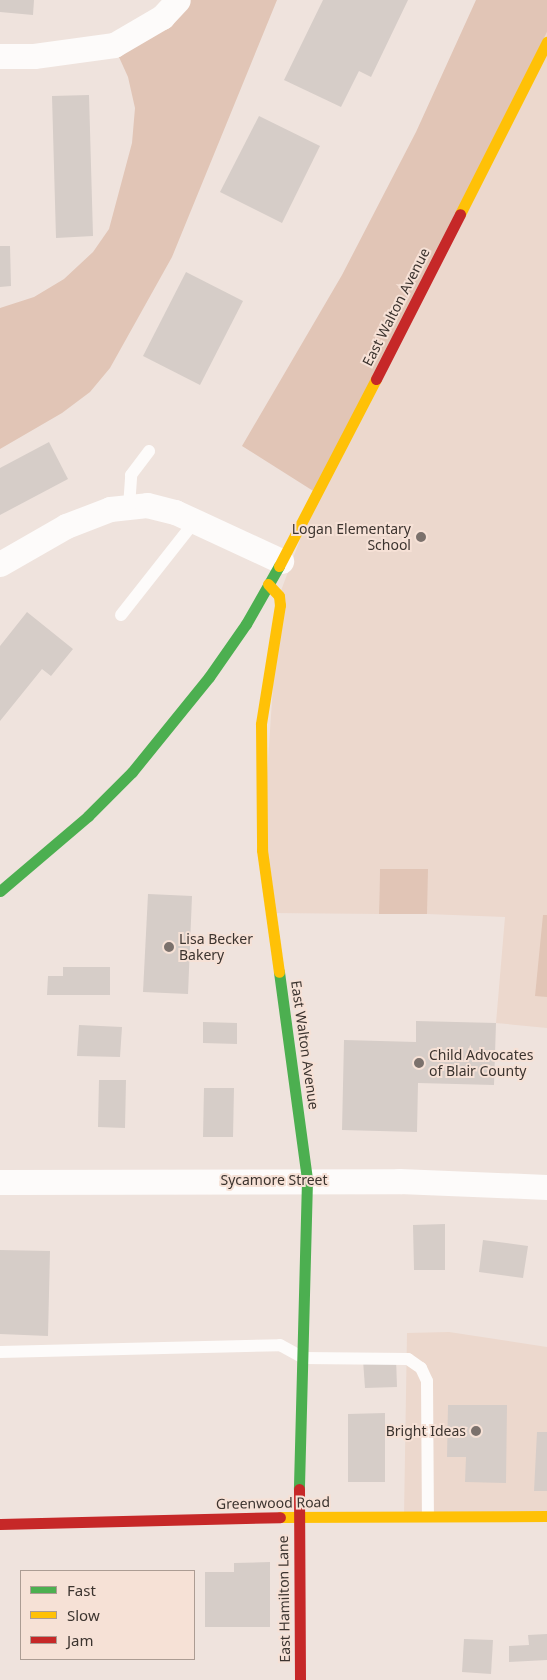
<!DOCTYPE html>
<style>
body{margin:0}
#map{position:relative;width:547px;height:1680px;overflow:hidden;background:#efe3dd;font-family:"Noto Sans",sans-serif}
div>[style]{position:absolute}
.built>*{inset:0;background:#ecd8cd}
.green>*{inset:0;background:#e1c5b6}
.building>*{inset:0;background:#d6cdc8}
.lane>*{height:12px;margin:-6px;padding:0 6px;transform-origin:6px;border-radius:6px;background:#fdfbfa}
.street>*{height:25px;margin:-12.5px;padding:0 12.5px;transform-origin:12.5px;border-radius:12.5px;background:#fdfbfa}
.fast>*{height:11px;margin:-5.5px;padding:0 5.5px;transform-origin:5.5px;border-radius:5.5px;background:#4caf50}
.slow>*{height:11px;margin:-5.5px;padding:0 5.5px;transform-origin:5.5px;border-radius:5.5px;background:#ffc107}
.jam>*{height:11px;margin:-5.5px;padding:0 5.5px;transform-origin:5.5px;border-radius:5.5px;background:#c62828}
.dots>*{width:14px;height:14px;translate:-50% -50%;box-sizing:border-box;border:2px solid #f6e1d6;border-radius:50%}
span{translate:-50% -50%;white-space:nowrap;text-align:center;line-height:1.15;-webkit-text-stroke:4px #f6e1d6;paint-order:stroke}
.street-label{font-size:14px;color:#3c342f}
.poi-label{font-size:14px;color:#3c342f}
.right{translate:-100% -50%;text-align:right}
.left{translate:0 -50%;text-align:left}
.legend{position:absolute;left:20px;top:1570px;width:175px;height:90px;box-sizing:border-box;background:#f6e1d6;border:1px solid #ac9c93;margin:0;padding:6px 9px;list-style:none;font-size:15px;color:#3c342f}
.legend li{display:flex;align-items:center;gap:10px;height:25px}
.legend b{width:25px;border:1px solid #ac9c93}
</style>
<div id="map">
<div class="built">
<div style="clip-path:polygon(547px 32px,547px 1028px,496px 1023px,505px 917px,427px 914px,427px 869px,380px 869px,379px 914px,271px 913px,262px 850px,279px 596px,310px 513px)"></div>
<div style="clip-path:polygon(449px 1332px,547px 1347px,547px 1516px,404px 1516px,407px 1333px)"></div>
</div>
<div class="green">
<div style="clip-path:polygon(178px 0,277px 0,172px 257px,110px 368px,90px 392px,62px 413px,0 449px,0 308px,34px 297px,64px 279px,93px 252px,109px 229px,132px 143px,135px 108px,128px 77px,114px 46px)"></div>
<div style="clip-path:polygon(476px 0,547px 0,547px 32px,318px 494px,242px 446px,342px 275px,416px 132px)"></div>
<div style="clip-path:polygon(380px 869px,428px 869px,427px 914px,379px 914px)"></div>
<div style="clip-path:polygon(543px 915px,547px 915px,547px 997px,535px 996px)"></div>
</div>
<div class="building">
<div style="clip-path:polygon(0 0,34px 0,33px 15px,0 12px)"></div>
<div style="clip-path:polygon(323px 0,408px 0,371px 77px,359px 71px,341px 107px,284px 80px)"></div>
<div style="clip-path:polygon(89px 95px,93px 236px,56px 238px,52px 96px)"></div>
<div style="clip-path:polygon(259px 116px,320px 146px,282px 223px,220px 192px)"></div>
<div style="clip-path:polygon(0 246px,10px 246px,11px 286px,0 287px)"></div>
<div style="clip-path:polygon(186px 272px,243px 301px,200px 385px,143px 356px)"></div>
<div style="clip-path:polygon(49px 442px,68px 479px,0 515px,0 468px)"></div>
<div style="clip-path:polygon(27px 612px,73px 649px,51px 676px,42px 669px,0 721px,0 646px)"></div>
<div style="clip-path:polygon(148px 894px,192px 896px,188px 994px,143px 992px)"></div>
<div style="clip-path:polygon(63px 967px,110px 967px,110px 995px,47px 995px,48px 976px,63px 976px)"></div>
<div style="clip-path:polygon(416px 1021px,496px 1023px,494px 1085px,418px 1083px,417px 1132px,342px 1130px,344px 1040px,416px 1042px)"></div>
<div style="clip-path:polygon(203px 1022px,237px 1023px,237px 1044px,203px 1043px)"></div>
<div style="clip-path:polygon(79px 1025px,122px 1027px,120px 1057px,77px 1056px)"></div>
<div style="clip-path:polygon(99px 1080px,126px 1080px,125px 1128px,98px 1127px)"></div>
<div style="clip-path:polygon(204px 1088px,234px 1088px,233px 1137px,203px 1137px)"></div>
<div style="clip-path:polygon(445px 1224px,445px 1270px,414px 1270px,413px 1225px)"></div>
<div style="clip-path:polygon(483px 1240px,528px 1246px,523px 1278px,479px 1272px)"></div>
<div style="clip-path:polygon(0 1250px,50px 1251px,48px 1336px,0 1334px)"></div>
<div style="clip-path:polygon(396px 1358px,397px 1387px,365px 1388px,363px 1360px)"></div>
<div style="clip-path:polygon(448px 1405px,507px 1405px,506px 1483px,465px 1482px,466px 1457px,447px 1457px)"></div>
<div style="clip-path:polygon(385px 1413px,385px 1482px,348px 1482px,348px 1414px)"></div>
<div style="clip-path:polygon(537px 1432px,547px 1432px,547px 1491px,534px 1491px)"></div>
<div style="clip-path:polygon(270px 1562px,270px 1627px,205px 1627px,205px 1572px,234px 1572px,234px 1563px)"></div>
<div style="clip-path:polygon(547px 1634px,547px 1660px,509px 1662px,509px 1646px,529px 1645px,528px 1635px)"></div>
<div style="clip-path:polygon(464px 1639px,493px 1640px,491px 1674px,462px 1672px)"></div>
</div>
<div class="lane">
<div style="left:129px;top:507px;width:32px;rotate:-86deg"></div>
<div style="left:131px;top:475px;width:30px;rotate:-53deg"></div>
<div style="left:121px;top:615px;width:120px;rotate:-51.8deg"></div>
<div style="left:0;top:1352px;width:280px;rotate:-1.4deg"></div>
<div style="left:280px;top:1345px;width:26px;rotate:29deg"></div>
<div style="left:303px;top:1358px;width:105px;rotate:0.5deg"></div>
<div style="left:408px;top:1359px;width:16px;rotate:35deg"></div>
<div style="left:421px;top:1368px;width:14px;rotate:65deg"></div>
<div style="left:427px;top:1381px;width:135px;rotate:89.6deg"></div>
</div>
<div class="street">
<div style="left:0;top:56px;width:34px"></div>
<div style="left:34px;top:56px;width:81px;rotate:-7.8deg"></div>
<div style="left:114px;top:45px;width:56px;rotate:-30.3deg"></div>
<div style="left:162px;top:17px;width:23px;rotate:-47deg"></div>
<div style="left:0;top:564px;width:76px;rotate:-29.9deg"></div>
<div style="left:66px;top:526px;width:47px;rotate:-21.1deg"></div>
<div style="left:110px;top:509px;width:37px;rotate:-6deg"></div>
<div style="left:147px;top:505px;width:29px;rotate:14deg"></div>
<div style="left:175px;top:512px;width:117px;rotate:24.8deg"></div>
<div style="left:0;top:1182px;width:399px;rotate:-0.1deg"></div>
<div style="left:399px;top:1181px;width:148px;rotate:2.3deg"></div>
</div>
<div class="fast">
<div style="left:0;top:891px;width:116px;rotate:-40.4deg"></div>
<div style="left:88px;top:816px;width:62px;rotate:-45deg"></div>
<div style="left:132px;top:772px;width:122px;rotate:-51deg"></div>
<div style="left:209px;top:677px;width:65px;rotate:-55.1deg"></div>
<div style="left:246px;top:624px;width:67px;rotate:-60.4deg"></div>
<div style="left:279px;top:972px;width:210px;rotate:82.3deg"></div>
<div style="left:307px;top:1180px;width:309px;rotate:91.5deg"></div>
</div>
<div class="slow">
<div style="left:460px;top:214px;width:193px;rotate:-63.2deg"></div>
<div style="left:279px;top:566px;width:211px;rotate:-62.6deg"></div>
<div style="left:268px;top:584px;width:16px;rotate:47deg"></div>
<div style="left:279px;top:596px;width:9px;rotate:84deg"></div>
<div style="left:280px;top:605px;width:121px;rotate:99.1deg"></div>
<div style="left:261px;top:724px;width:126px;rotate:89.5deg"></div>
<div style="left:262px;top:850px;width:123px;rotate:82.1deg"></div>
<div style="left:280px;top:1517px;width:267px;rotate:-0.2deg"></div>
</div>
<div class="jam">
<div style="left:376px;top:379px;width:185px;rotate:-63deg"></div>
<div style="left:299px;top:1489px;width:191px;rotate:89.7deg"></div>
<div style="left:0;top:1524px;width:280px;rotate:-1.4deg"></div>
</div>
<div class="dots">
<div style="left:421px;top:537px;background:#7b716c"></div>
<div style="left:169px;top:947px;background:#7b716c"></div>
<div style="left:419px;top:1063px;background:#7b716c"></div>
<div style="left:476px;top:1431px;background:#7b716c"></div>
</div>
<div class="street-label">
<span style="left:396px;top:307px;rotate:-63deg">East Walton Avenue</span>
<span style="left:305px;top:1045px;rotate:82deg">East Walton Avenue</span>
<span style="left:274px;top:1180px">Sycamore Street</span>
<span style="left:273px;top:1503px;rotate:-1deg">Greenwood Road</span>
<span style="left:284px;top:1599px;rotate:-91deg">East Hamilton Lane</span>
</div>
<div class="poi-label">
<span class="right" style="left:411px;top:537px">Logan Elementary<br>School</span>
<span class="left" style="left:179px;top:947px">Lisa Becker<br>Bakery</span>
<span class="left" style="left:429px;top:1063px">Child Advocates<br>of Blair County</span>
<span class="right" style="left:466px;top:1431px">Bright Ideas</span>
</div>
<ul class="legend">
<li><b style="height:6px;background:#4caf50"></b>Fast</li>
<li><b style="height:6px;background:#ffc107"></b>Slow</li>
<li><b style="height:6px;background:#c62828"></b>Jam</li>
</ul>
</div>
